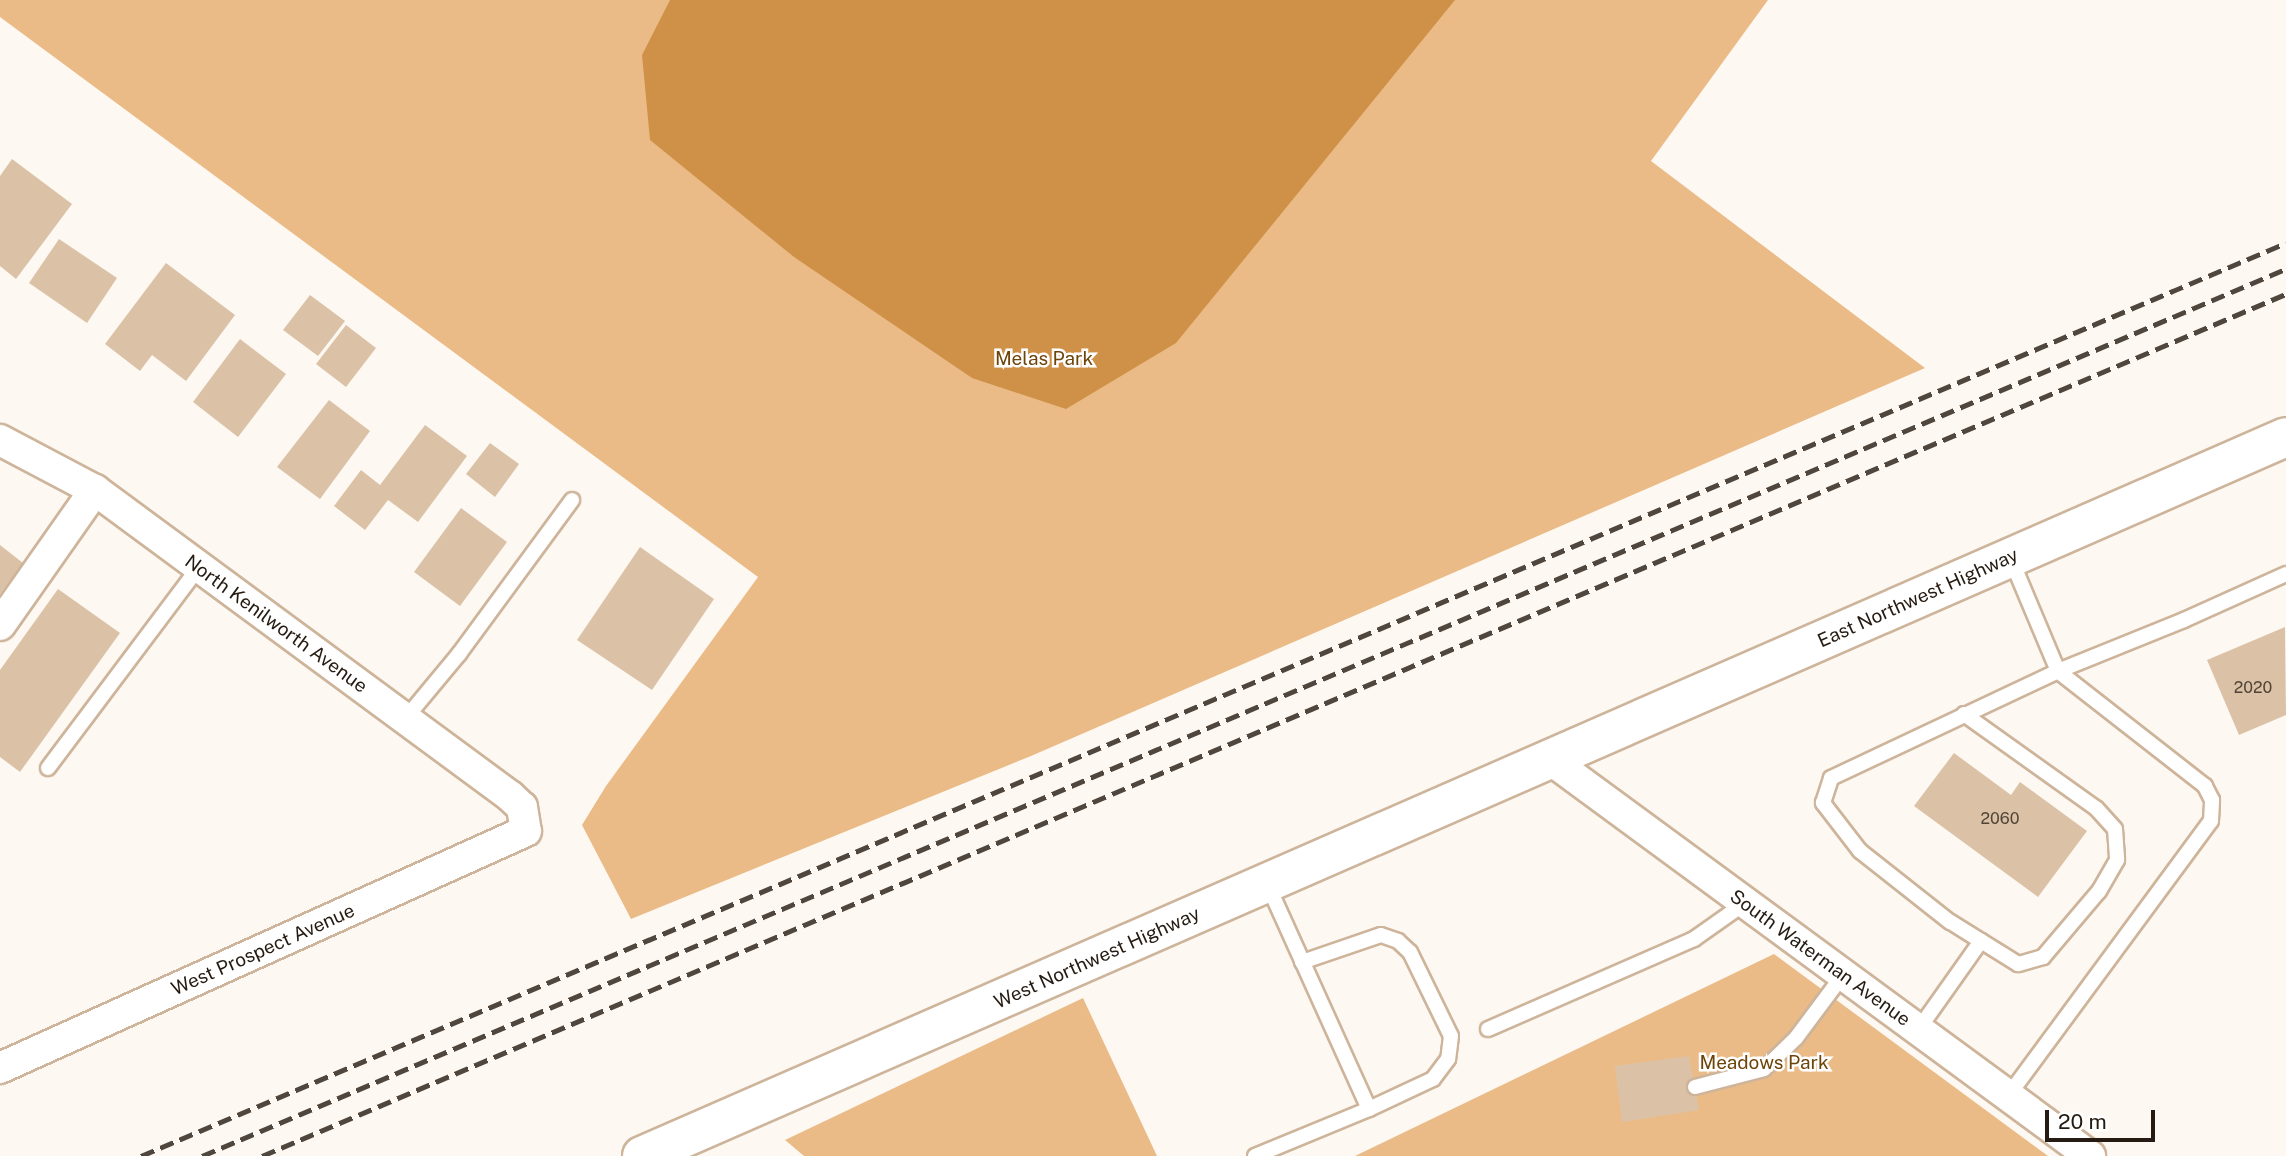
<!DOCTYPE html>
<style>
body{margin:0}
#map{position:relative;width:2286px;height:1156px;overflow:hidden;background:#fdf8f2;font-family:"Public Sans",sans-serif}
div>[style]{position:absolute}
.green>*{inset:0;background:#ebbb87}
.water>*{inset:0;background:#cf9148}
.building>*{inset:0;background:#dbc2a7}
.roads{filter:drop-shadow(2px 0 #cdb49a) drop-shadow(-2px 0 #cdb49a) drop-shadow(0 2px #cdb49a) drop-shadow(0 -2px #cdb49a)}
.lane>*{height:14px;margin:-7px;padding:0 7px;transform-origin:7px;border-radius:7px;background:#fff}
.street>*{height:30px;margin:-15px;padding:0 15px;transform-origin:15px;border-radius:15px;background:#fff}
.primary>*{height:38px;margin:-19px;padding:0 19px;transform-origin:19px;border-radius:19px;background:#fff}
.rail>*{height:5px;margin-top:-2.5px;transform-origin:0;background:repeating-linear-gradient(90deg,#4f463d 0 14px,transparent 0 21px)}
span{translate:-50% -50%;white-space:nowrap;text-align:center;line-height:1.15;-webkit-text-stroke:5px #fff;paint-order:stroke}
.number-label{font-size:16px;color:#524537}
.number-label span{-webkit-text-stroke-width:0}
.park-label{font-size:19px;color:#6d4409}
.street-label{font-size:19px;color:#251b12}
.scale{position:absolute;left:2045px;top:1110px;width:110px;height:32px;box-sizing:border-box;border:4px solid #251b12;border-top:0;padding-left:9px;font-size:21px;line-height:24px;white-space:nowrap;color:#251b12;-webkit-text-stroke:5px #fff;paint-order:stroke}
</style>
<div id="map">
<div class="green">
<div style="clip-path:polygon(0 0,1768px 0,1651px 161px,1925px 368px,1031px 756px,631px 919px,582px 825px,606px 786px,758px 577px,0 17px)"></div>
<div style="clip-path:polygon(1774px 954px,2048px 1156px,1355px 1156px)"></div>
<div style="clip-path:polygon(1083px 998px,1157px 1156px,804px 1156px,785px 1140px)"></div>
</div>
<div class="water">
<div style="clip-path:polygon(670px 0,1455px 0,1176px 343px,1066px 409px,972px 378px,794px 257px,650px 140px,642px 55px)"></div>
</div>
<div class="building">
<div style="clip-path:polygon(12px 159px,72px 204px,16px 279px,0 266px,0 176px)"></div>
<div style="clip-path:polygon(59px 239px,117px 278px,87px 323px,29px 283px)"></div>
<div style="clip-path:polygon(166px 263px,235px 315px,186px 381px,152px 355px,140px 371px,105px 344px)"></div>
<div style="clip-path:polygon(310px 295px,345px 321px,318px 356px,283px 330px)"></div>
<div style="clip-path:polygon(346px 325px,376px 348px,346px 387px,316px 364px)"></div>
<div style="clip-path:polygon(240px 339px,286px 374px,238px 437px,193px 402px)"></div>
<div style="clip-path:polygon(329px 400px,370px 431px,320px 499px,277px 467px)"></div>
<div style="clip-path:polygon(425px 425px,467px 456px,418px 522px,388px 500px,365px 530px,334px 506px,361px 470px,380px 485px)"></div>
<div style="clip-path:polygon(490px 443px,519px 464px,495px 497px,466px 474px)"></div>
<div style="clip-path:polygon(461px 508px,507px 542px,460px 606px,414px 572px)"></div>
<div style="clip-path:polygon(0 545px,23px 563px,0 594px)"></div>
<div style="clip-path:polygon(640px 547px,714px 599px,652px 690px,577px 640px)"></div>
<div style="clip-path:polygon(58px 589px,120px 633px,20px 772px,0 757px,0 670px)"></div>
<div style="clip-path:polygon(2285px 627px,2286px 715px,2239px 735px,2207px 660px)"></div>
<div style="clip-path:polygon(1954px 753px,2011px 795px,2020px 782px,2087px 831px,2038px 897px,1914px 806px)"></div>
<div style="clip-path:polygon(1689px 1056px,1699px 1110px,1622px 1122px,1615px 1066px)"></div>
</div>
<div class="roads">
<div class="lane">
<div style="left:1964px;top:714px;width:162px;rotate:35.5deg"></div>
<div style="left:2096px;top:808px;width:28px;rotate:48deg"></div>
<div style="left:2115px;top:829px;width:31px;rotate:86deg"></div>
<div style="left:2117px;top:860px;width:36px;rotate:120deg"></div>
<div style="left:2099px;top:891px;width:87px;rotate:130.3deg"></div>
<div style="left:2043px;top:957px;width:26px;rotate:164deg"></div>
<div style="left:2018px;top:964px;width:44px;rotate:-148.1deg"></div>
<div style="left:405px;top:719px;width:85px;rotate:-50.3deg"></div>
<div style="left:459px;top:654px;width:191px;rotate:-53.7deg"></div>
<div style="left:48px;top:768px;width:251px;rotate:-53.1deg"></div>
<div style="left:1302px;top:962px;width:83px;rotate:-18.9deg"></div>
<div style="left:1381px;top:935px;width:18px;rotate:19deg"></div>
<div style="left:1398px;top:941px;width:16px;rotate:43deg"></div>
<div style="left:1410px;top:952px;width:93px;rotate:64deg"></div>
<div style="left:1451px;top:1036px;width:23px;rotate:97deg"></div>
<div style="left:1448px;top:1059px;width:25px;rotate:127deg"></div>
<div style="left:1433px;top:1079px;width:71px;rotate:154.9deg"></div>
<div style="left:1488px;top:1029px;width:225px;rotate:-23.6deg"></div>
<div style="left:1694px;top:939px;width:62px;rotate:-35.2deg"></div>
<div style="left:1918px;top:1030px;width:109px;rotate:-54.7deg"></div>
<div style="left:1981px;top:941px;width:36px;rotate:-148deg"></div>
<div style="left:1950px;top:922px;width:115px;rotate:-141.7deg"></div>
<div style="left:1860px;top:851px;width:61px;rotate:-127.6deg"></div>
<div style="left:1823px;top:803px;width:26px;rotate:-72deg"></div>
<div style="left:1831px;top:778px;width:251px;rotate:-25.2deg"></div>
<div style="left:2058px;top:671px;width:136px;rotate:-22deg"></div>
<div style="left:2184px;top:620px;width:112px;rotate:-24.3deg"></div>
<div style="left:1695px;top:1087px;width:71px;rotate:-14.6deg"></div>
<div style="left:1764px;top:1069px;width:45px;rotate:-44.1deg"></div>
<div style="left:1796px;top:1038px;width:79px;rotate:-53.3deg"></div>
<div style="left:2008px;top:1096px;width:342px;rotate:-53.6deg"></div>
<div style="left:2211px;top:821px;width:21px;rotate:-87deg"></div>
<div style="left:2212px;top:800px;width:16px;rotate:-117deg"></div>
<div style="left:2205px;top:786px;width:187px;rotate:-142deg"></div>
<div style="left:2058px;top:671px;width:121px;rotate:-112.8deg"></div>
<div style="left:1255px;top:1156px;width:123px;rotate:-22.4deg"></div>
<div style="left:1369px;top:1109px;width:246px;rotate:-114.3deg"></div>
</div>
<div class="street">
<div style="left:0;top:440px;width:107px;rotate:27.8deg"></div>
<div style="left:95px;top:490px;width:516px;rotate:36.4deg"></div>
<div style="left:510px;top:796px;width:16px;rotate:43deg"></div>
<div style="left:522px;top:807px;width:24px;rotate:81deg"></div>
<div style="left:526px;top:831px;width:577px;rotate:155.75deg"></div>
<div style="left:0;top:625px;width:165px;rotate:-54.9deg"></div>
<div style="left:1551px;top:760px;width:669px;rotate:36.3deg"></div>
</div>
<div class="primary">
<div style="left:642px;top:1156px;width:1794px;rotate:-23.62deg"></div>
</div>
</div>
<div class="rail">
<div style="left:141px;top:1156px;width:2331px;rotate:-23.06deg"></div>
<div style="left:202px;top:1156px;width:2265px;rotate:-23.06deg"></div>
<div style="left:262px;top:1156px;width:2200px;rotate:-23.07deg"></div>
</div>
<div class="number-label">
<span style="left:2253px;top:688px">2020</span>
<span style="left:2000px;top:819px">2060</span>
</div>
<div class="park-label">
<span style="left:1044px;top:359px">Melas Park</span>
<span style="left:1764px;top:1063px">Meadows Park</span>
</div>
<div class="street-label">
<span style="left:1918px;top:598px;rotate:-24deg">East Northwest Highway</span>
<span style="left:276px;top:624px;rotate:36deg">North Kenilworth Avenue</span>
<span style="left:263px;top:950px;rotate:-24deg">West Prospect Avenue</span>
<span style="left:1097px;top:958px;rotate:-24deg">West Northwest Highway</span>
<span style="left:1820px;top:958px;rotate:36deg">South Waterman Avenue</span>
</div>
<div class="scale">20 m</div>
</div>
